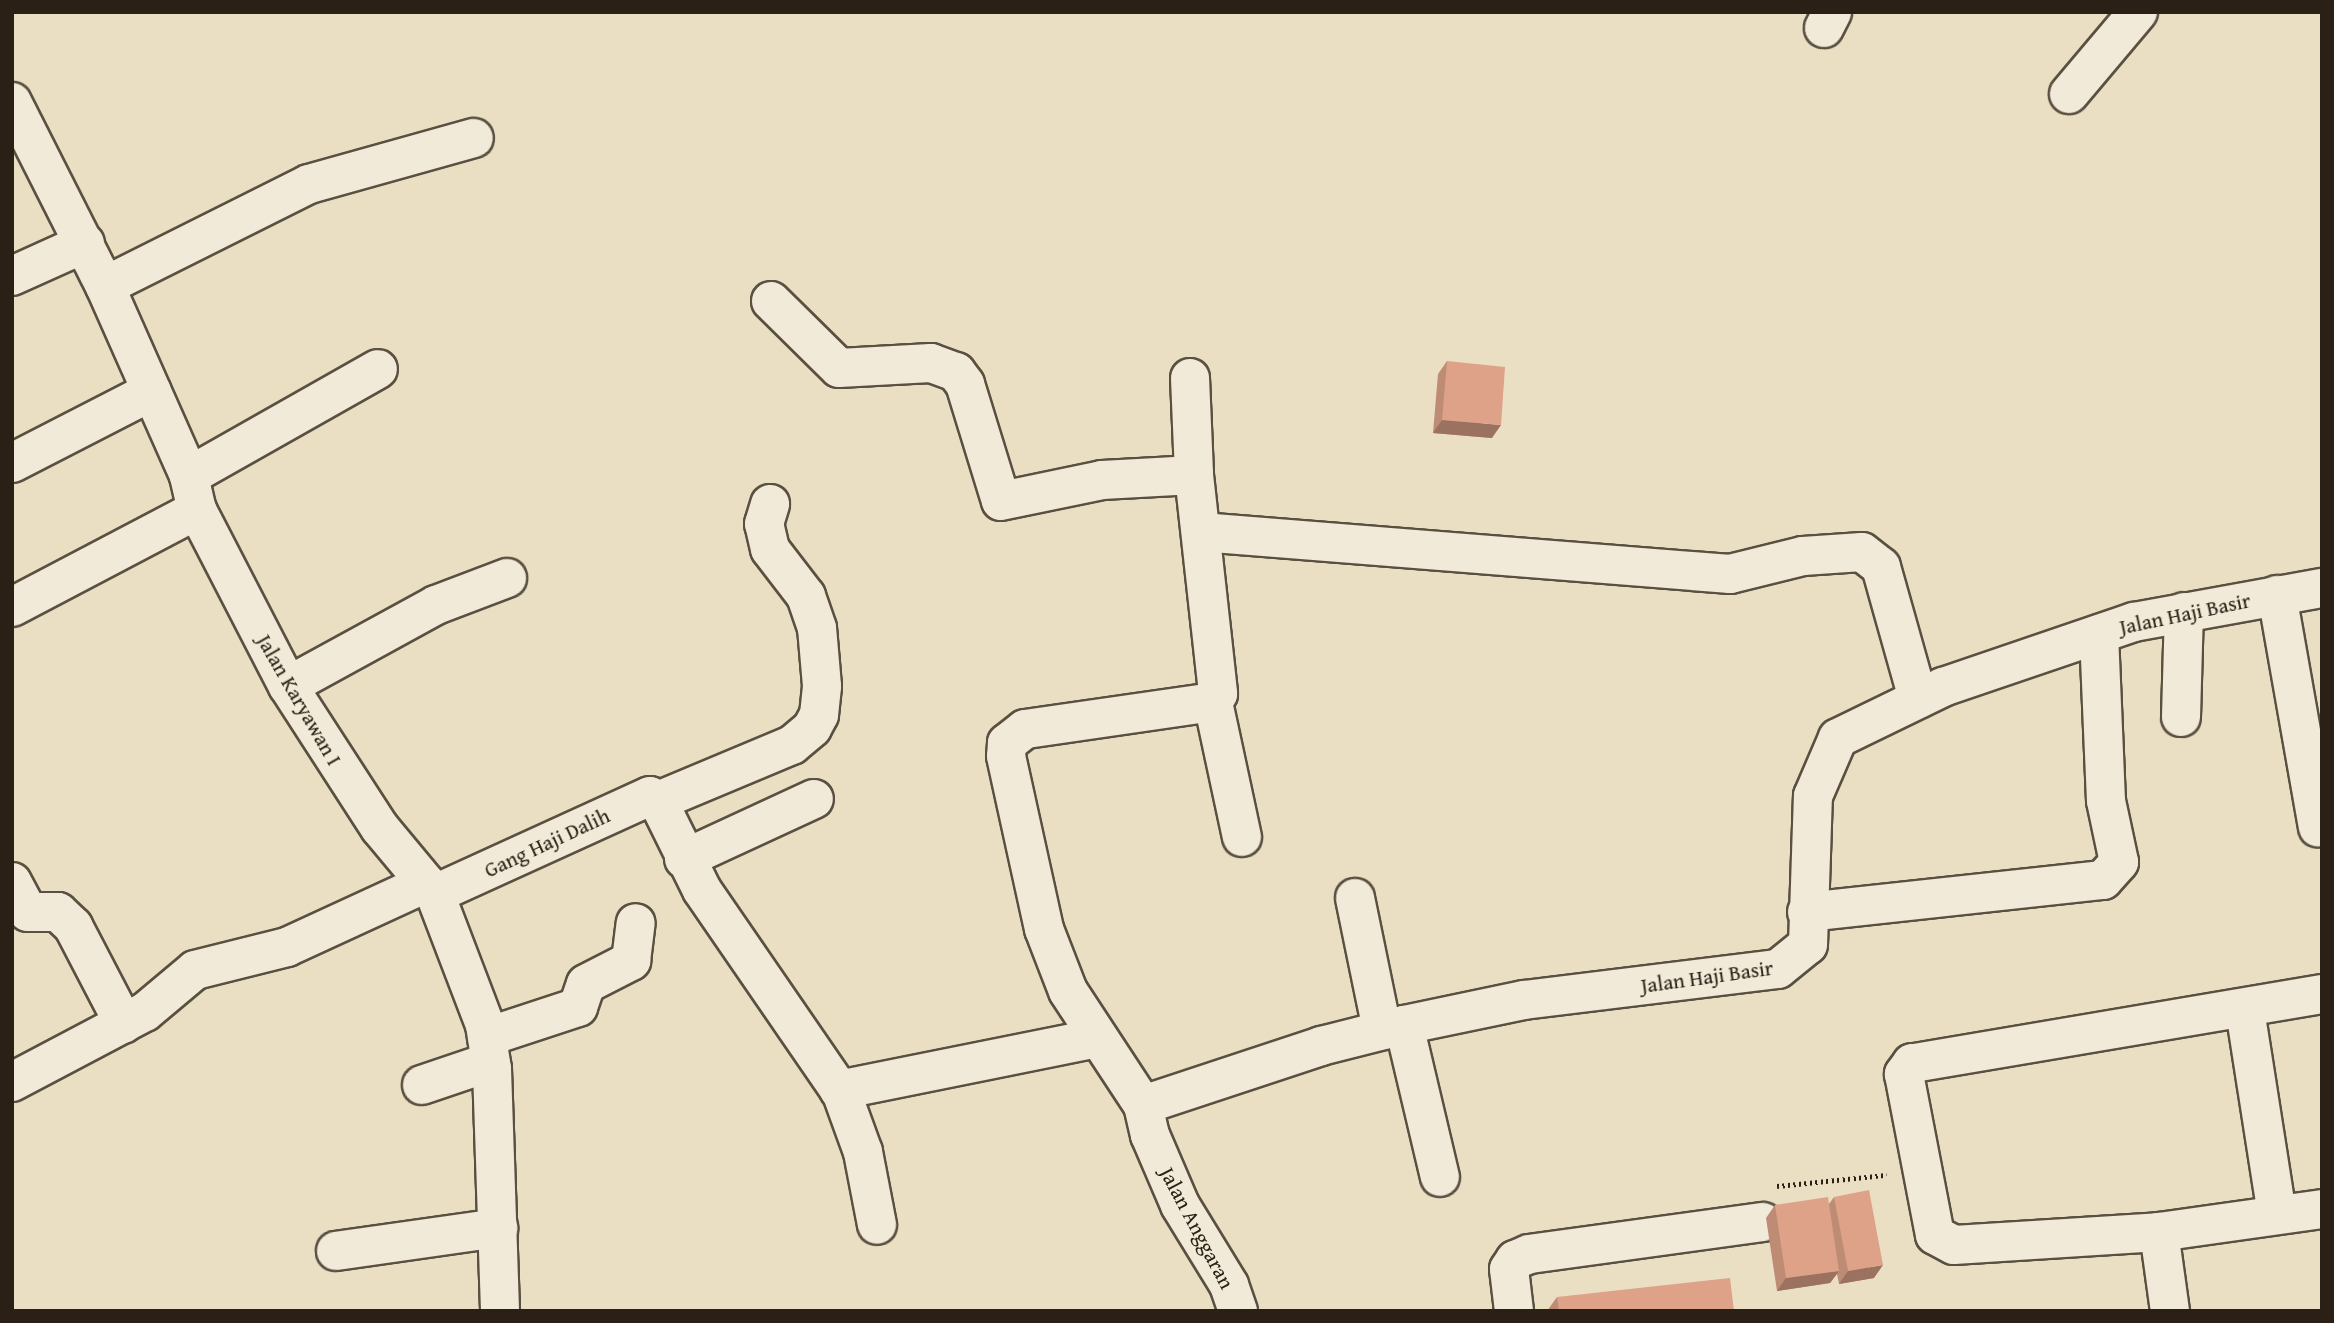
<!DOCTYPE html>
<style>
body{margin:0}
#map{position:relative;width:2334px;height:1323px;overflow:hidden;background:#ebdfc3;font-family:"Gentium Book Plus",serif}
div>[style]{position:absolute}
.path>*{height:4.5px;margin-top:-2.25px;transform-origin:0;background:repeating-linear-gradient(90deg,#2a2016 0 2px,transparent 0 5.5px)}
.roads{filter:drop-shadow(2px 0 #5a5041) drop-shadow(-2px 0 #5a5041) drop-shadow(0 2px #5a5041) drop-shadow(0 -2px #5a5041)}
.minor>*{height:38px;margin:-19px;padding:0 19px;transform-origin:19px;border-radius:19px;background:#f2ead8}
.wall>*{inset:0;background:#be8b75}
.shaded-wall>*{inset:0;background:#9b715f}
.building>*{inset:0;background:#dda288}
span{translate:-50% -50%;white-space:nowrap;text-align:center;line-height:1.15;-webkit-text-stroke:6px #f2ead8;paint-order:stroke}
.street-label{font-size:21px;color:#2a2016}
.frame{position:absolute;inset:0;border:14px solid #2a2016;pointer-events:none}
</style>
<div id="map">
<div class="path">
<div style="left:1777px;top:1186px;width:110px;rotate:-5.8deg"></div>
</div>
<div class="roads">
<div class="minor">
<div style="left:1824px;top:28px;width:18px;rotate:-63deg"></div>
<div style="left:2069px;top:94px;width:107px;rotate:-49.9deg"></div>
<div style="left:12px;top:102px;width:206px;rotate:63.2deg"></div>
<div style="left:105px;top:286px;width:208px;rotate:66.1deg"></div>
<div style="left:189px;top:476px;width:35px;rotate:77deg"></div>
<div style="left:197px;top:510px;width:198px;rotate:62.7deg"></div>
<div style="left:288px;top:686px;width:169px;rotate:57.1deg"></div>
<div style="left:380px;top:828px;width:86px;rotate:50.2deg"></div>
<div style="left:435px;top:894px;width:140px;rotate:69.1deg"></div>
<div style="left:485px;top:1025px;width:45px;rotate:81deg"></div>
<div style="left:492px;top:1069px;width:242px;rotate:88.1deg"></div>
<div style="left:12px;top:276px;width:80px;rotate:-24.3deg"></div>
<div style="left:105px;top:286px;width:228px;rotate:-26.6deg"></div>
<div style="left:309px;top:184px;width:171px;rotate:-15.6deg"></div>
<div style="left:771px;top:301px;width:95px;rotate:44.6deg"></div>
<div style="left:839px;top:368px;width:92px;rotate:-3.1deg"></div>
<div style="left:931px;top:363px;width:27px;rotate:20deg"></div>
<div style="left:956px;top:372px;width:15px;rotate:53deg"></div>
<div style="left:965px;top:384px;width:122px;rotate:72.9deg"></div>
<div style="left:1001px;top:501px;width:103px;rotate:-11.7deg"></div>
<div style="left:1102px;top:480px;width:92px;rotate:-3.1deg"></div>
<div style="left:1190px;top:378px;width:97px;rotate:87.6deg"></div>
<div style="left:1194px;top:475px;width:220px;rotate:83.7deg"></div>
<div style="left:1218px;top:694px;width:9px;rotate:122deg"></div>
<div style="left:1213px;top:702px;width:190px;rotate:171.8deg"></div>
<div style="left:1025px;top:729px;width:23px;rotate:142deg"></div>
<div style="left:1007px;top:743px;width:13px;rotate:94deg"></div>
<div style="left:1006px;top:756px;width:177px;rotate:77.6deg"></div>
<div style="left:1044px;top:929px;width:66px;rotate:68.8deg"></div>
<div style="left:1068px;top:991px;width:136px;rotate:56.7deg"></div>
<div style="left:1143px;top:1105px;width:31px;rotate:77deg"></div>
<div style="left:1150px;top:1135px;width:76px;rotate:66.8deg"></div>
<div style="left:1180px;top:1205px;width:94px;rotate:58.5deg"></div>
<div style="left:1229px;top:1285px;width:28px;rotate:71deg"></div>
<div style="left:12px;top:463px;width:157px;rotate:-27.2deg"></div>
<div style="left:189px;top:476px;width:217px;rotate:-29.5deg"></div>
<div style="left:1201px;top:532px;width:531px;rotate:4.54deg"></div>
<div style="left:1730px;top:574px;width:75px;rotate:-13.9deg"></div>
<div style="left:1803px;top:556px;width:59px;rotate:-3.9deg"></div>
<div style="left:1862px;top:552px;width:24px;rotate:38deg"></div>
<div style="left:1881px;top:567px;width:137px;rotate:74.3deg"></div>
<div style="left:2277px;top:595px;width:236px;rotate:80deg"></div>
<div style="left:12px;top:607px;width:209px;rotate:-27.7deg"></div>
<div style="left:288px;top:686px;width:169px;rotate:-28.7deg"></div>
<div style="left:436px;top:605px;width:76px;rotate:-20.8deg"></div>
<div style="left:1213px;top:702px;width:138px;rotate:77.9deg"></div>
<div style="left:2181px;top:717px;width:105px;rotate:-88.4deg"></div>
<div style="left:658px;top:801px;width:99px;rotate:63.7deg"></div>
<div style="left:702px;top:890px;width:247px;rotate:55.5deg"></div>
<div style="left:842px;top:1094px;width:62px;rotate:70.1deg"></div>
<div style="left:863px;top:1152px;width:74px;rotate:79.1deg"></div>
<div style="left:658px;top:801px;width:145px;rotate:-22.7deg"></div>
<div style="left:792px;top:745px;width:26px;rotate:-40deg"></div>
<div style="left:812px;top:728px;width:15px;rotate:-62deg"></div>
<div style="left:819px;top:715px;width:29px;rotate:-84deg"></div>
<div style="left:822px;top:686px;width:58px;rotate:-94.9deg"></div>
<div style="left:817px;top:628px;width:34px;rotate:-109deg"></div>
<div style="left:806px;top:596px;width:59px;rotate:-127.5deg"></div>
<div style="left:770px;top:549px;width:26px;rotate:-103deg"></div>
<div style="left:764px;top:524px;width:21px;rotate:-73deg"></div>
<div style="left:684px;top:859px;width:143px;rotate:-24.8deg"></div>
<div style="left:12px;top:882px;width:34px;rotate:62deg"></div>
<div style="left:28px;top:912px;width:30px"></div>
<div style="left:58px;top:912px;width:21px;rotate:43deg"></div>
<div style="left:73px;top:926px;width:110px;rotate:62.5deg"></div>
<div style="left:435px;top:894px;width:236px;rotate:-24.5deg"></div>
<div style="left:650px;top:796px;width:9px;rotate:32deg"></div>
<div style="left:1355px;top:898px;width:135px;rotate:78.4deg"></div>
<div style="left:1807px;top:912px;width:298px;rotate:-6.2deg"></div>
<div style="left:2103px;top:880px;width:24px;rotate:-48deg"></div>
<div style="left:2119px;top:862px;width:62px;rotate:-102deg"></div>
<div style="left:2106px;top:801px;width:167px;rotate:-92.4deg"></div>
<div style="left:2322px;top:994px;width:416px;rotate:170.4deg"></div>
<div style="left:1912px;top:1063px;width:14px;rotate:126deg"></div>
<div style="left:1904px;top:1074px;width:164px;rotate:79.1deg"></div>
<div style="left:1935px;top:1235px;width:21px;rotate:28deg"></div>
<div style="left:1954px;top:1245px;width:205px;rotate:-3.6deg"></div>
<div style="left:2159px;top:1232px;width:165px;rotate:-8deg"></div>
<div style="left:2245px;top:1010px;width:207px;rotate:81.1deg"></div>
<div style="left:1404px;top:1025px;width:156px;rotate:76.7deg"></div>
<div style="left:487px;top:1037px;width:96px;rotate:-18.2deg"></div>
<div style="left:578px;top:1007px;width:24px;rotate:-71deg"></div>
<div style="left:586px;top:984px;width:51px;rotate:-27.1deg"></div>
<div style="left:631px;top:961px;width:38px;rotate:-83deg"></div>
<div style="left:12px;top:1082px;width:150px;rotate:-27.8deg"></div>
<div style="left:145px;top:1012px;width:65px;rotate:-40deg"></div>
<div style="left:195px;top:970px;width:95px;rotate:-14deg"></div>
<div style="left:287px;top:947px;width:153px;rotate:-24.7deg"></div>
<div style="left:422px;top:1085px;width:72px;rotate:-18.7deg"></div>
<div style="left:839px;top:1090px;width:263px;rotate:-11.4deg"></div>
<div style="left:1143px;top:1105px;width:188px;rotate:-18.3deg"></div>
<div style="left:1321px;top:1046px;width:86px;rotate:-14.2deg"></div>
<div style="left:1404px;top:1025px;width:123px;rotate:-11.8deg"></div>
<div style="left:1524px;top:1000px;width:256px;rotate:-7deg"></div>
<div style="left:1778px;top:969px;width:38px;rotate:-39deg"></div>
<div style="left:1808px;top:945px;width:149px;rotate:-88.1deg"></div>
<div style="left:1813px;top:796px;width:63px;rotate:-66.7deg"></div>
<div style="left:1838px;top:738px;width:117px;rotate:-25.9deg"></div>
<div style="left:1943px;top:687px;width:202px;rotate:-18.8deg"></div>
<div style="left:2134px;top:622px;width:191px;rotate:-10.3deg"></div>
<div style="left:2159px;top:1232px;width:80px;rotate:82.1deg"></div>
<div style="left:336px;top:1251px;width:164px;rotate:-8.1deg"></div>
<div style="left:1514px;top:1311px;width:42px;rotate:-96.8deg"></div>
<div style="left:1509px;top:1269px;width:11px;rotate:-56deg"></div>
<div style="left:1515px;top:1260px;width:15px;rotate:-23deg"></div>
<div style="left:1529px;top:1254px;width:236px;rotate:-7.8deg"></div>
</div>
</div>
<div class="wall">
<div style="clip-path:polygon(1447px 361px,1492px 438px,1433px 433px,1438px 374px)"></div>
<div style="clip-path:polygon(1834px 1197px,1874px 1278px,1839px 1284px,1837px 1274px,1830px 1283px,1777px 1291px,1766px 1218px,1775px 1205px,1829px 1204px)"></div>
<div style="clip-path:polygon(1557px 1297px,1734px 1311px,1547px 1311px)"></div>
</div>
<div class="shaded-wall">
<div style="clip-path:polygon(1442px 420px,1501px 425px,1492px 438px,1433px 433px)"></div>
<div style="clip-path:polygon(1883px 1265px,1874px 1278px,1839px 1284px,1848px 1271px)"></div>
<div style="clip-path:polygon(1839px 1271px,1830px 1283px,1777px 1291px,1786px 1278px)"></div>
</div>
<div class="building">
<div style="clip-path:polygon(1447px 361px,1505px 367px,1501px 425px,1442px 420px)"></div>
<div style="clip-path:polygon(1869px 1190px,1883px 1265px,1848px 1271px,1834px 1197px)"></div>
<div style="clip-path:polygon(1828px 1197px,1839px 1271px,1786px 1278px,1775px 1205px)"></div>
<div style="clip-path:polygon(1730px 1278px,1734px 1311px,1559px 1311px,1557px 1297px)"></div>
</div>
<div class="street-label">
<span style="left:2185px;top:614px;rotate:-12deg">Jalan Haji Basir</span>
<span style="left:299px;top:700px;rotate:60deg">Jalan Karyawan I</span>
<span style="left:547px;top:843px;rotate:-25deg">Gang Haji Dalih</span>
<span style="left:1707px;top:977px;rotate:-8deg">Jalan Haji Basir</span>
<span style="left:1197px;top:1228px;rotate:62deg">Jalan Anggaran</span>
</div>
<div class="frame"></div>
</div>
